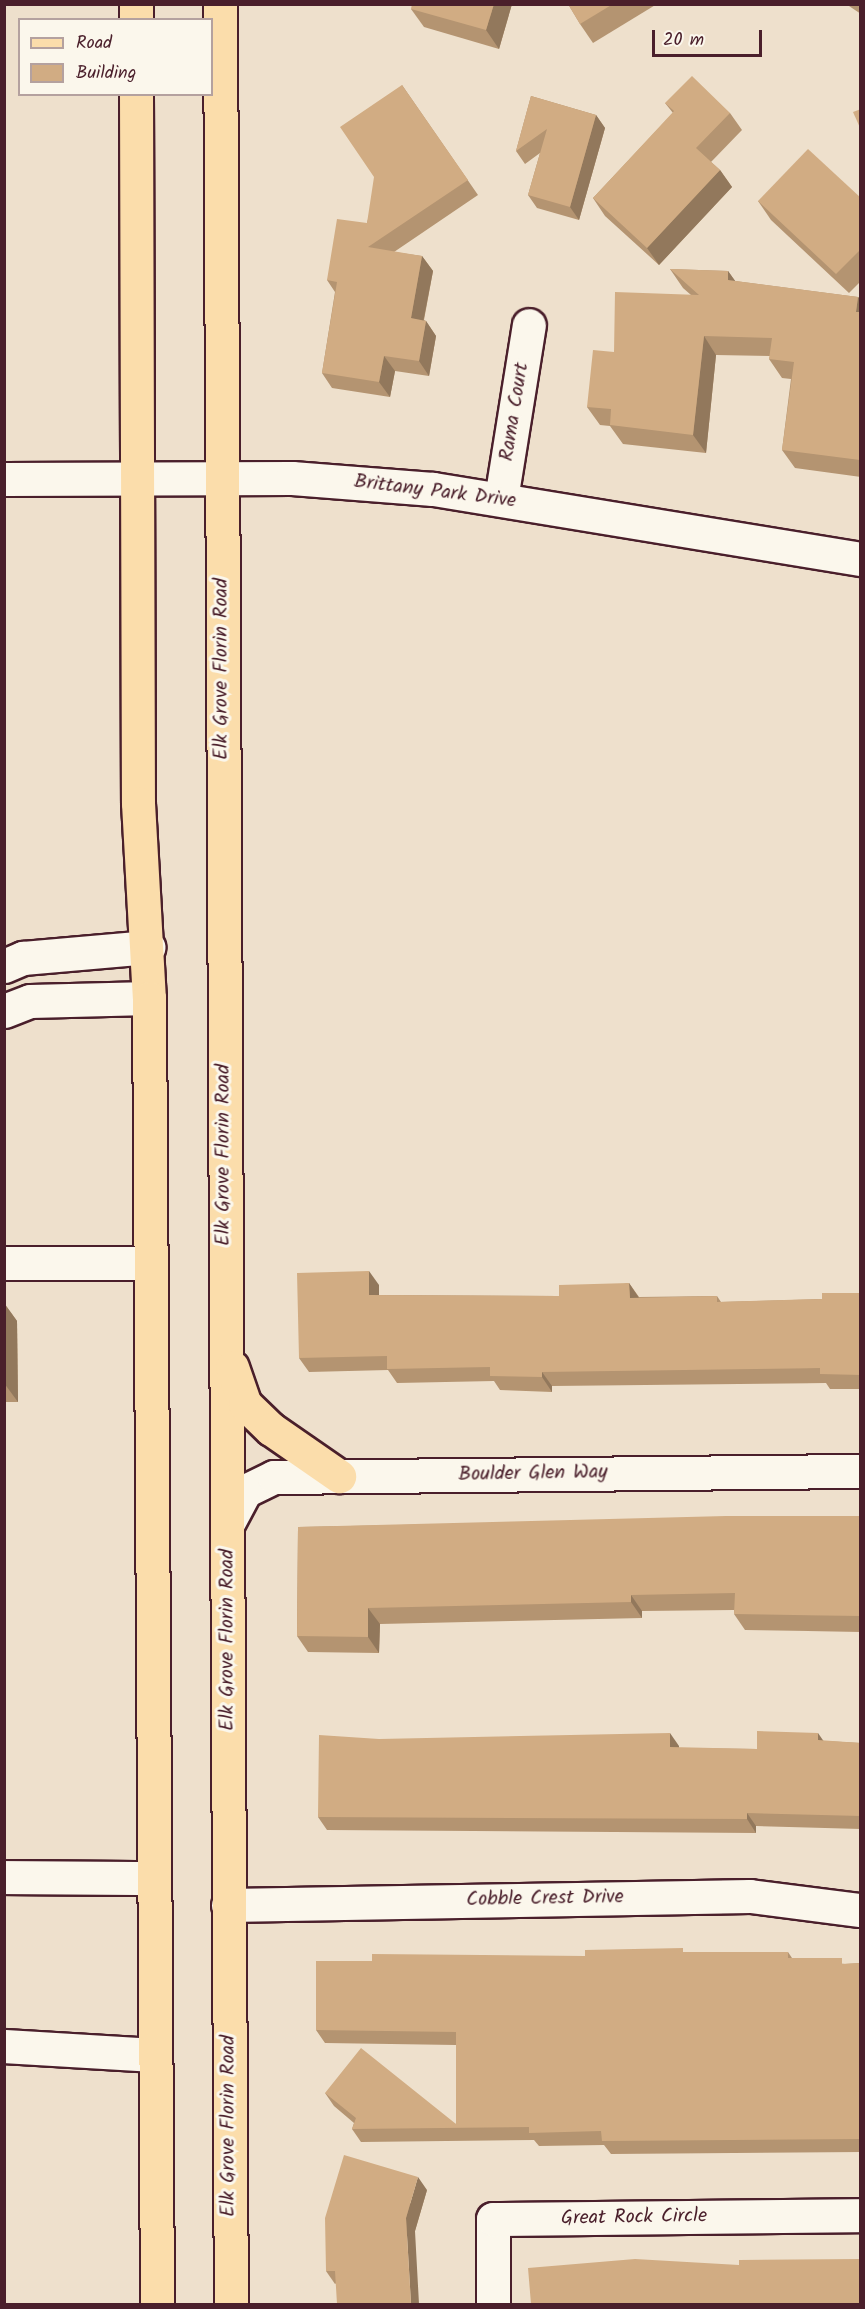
<!DOCTYPE html>
<style>
body{margin:0}
#map{position:relative;width:865px;height:2309px;overflow:hidden;background:#eee0cc;font-family:Kalam,sans-serif}
div>[style]{position:absolute}
.roads{filter:drop-shadow(2px 0 #4a1f2b) drop-shadow(-2px 0 #4a1f2b) drop-shadow(0 2px #4a1f2b) drop-shadow(0 -2px #4a1f2b)}
.minor>*{height:33px;margin:-16.5px;padding:0 16.5px;transform-origin:16.5px;border-radius:16.5px;background:#fbf7ec}
.major>*{height:33px;margin:-16.5px;padding:0 16.5px;transform-origin:16.5px;border-radius:16.5px;background:#fbddab}
.wall>*{inset:0;background:#b49471}
.shaded-wall>*{inset:0;background:#92785c}
.building>*{inset:0;background:#d1ac83}
span{translate:-50% -50%;white-space:nowrap;text-align:center;line-height:1.15;-webkit-text-stroke:6px #fbf7ec;paint-order:stroke}
.street-label{font-size:20px;color:#4a1f2b}
.frame{position:absolute;inset:0;border:6px solid #4a1f2b;pointer-events:none}
.legend{position:absolute;left:18px;top:18px;width:195px;height:78px;box-sizing:border-box;background:#fbf7ec;border:2px solid #b4a19f;margin:0;padding:8px 10px;list-style:none;font-size:18px;color:#4a1f2b}
.legend li{display:flex;align-items:center;gap:12px;height:30px}
.legend b{width:30px;border:2px solid #b4a19f}
.scale{position:absolute;left:652px;top:30px;width:110px;height:27px;box-sizing:border-box;border:3px solid #4a1f2b;border-top:0;padding-left:8px;font-size:18px;line-height:21px;white-space:nowrap;color:#4a1f2b;-webkit-text-stroke:4px #fbf7ec;paint-order:stroke}
</style>
<div id="map">
<div class="roads">
<div class="minor">
<div style="left:4px;top:479px;width:288px;rotate:-0.2deg"></div>
<div style="left:292px;top:478px;width:141px;rotate:4.5deg"></div>
<div style="left:433px;top:489px;width:433px;rotate:9.3deg"></div>
<div style="left:501px;top:499px;width:176px;rotate:-80.9deg"></div>
<div style="left:4px;top:966px;width:21px;rotate:-23deg"></div>
<div style="left:23px;top:958px;width:126px;rotate:-5deg"></div>
<div style="left:4px;top:1011px;width:28px;rotate:-21deg"></div>
<div style="left:30px;top:1001px;width:119px;rotate:-1.4deg"></div>
<div style="left:4px;top:1263px;width:147px"></div>
<div style="left:228px;top:1523px;width:36px;rotate:-62deg"></div>
<div style="left:245px;top:1491px;width:32px;rotate:-26deg"></div>
<div style="left:274px;top:1477px;width:586px;rotate:-0.59deg"></div>
<div style="left:4px;top:1877px;width:150px;rotate:0.4deg"></div>
<div style="left:228px;top:1905px;width:522px;rotate:-0.99deg"></div>
<div style="left:750px;top:1896px;width:111px;rotate:7.3deg"></div>
<div style="left:4px;top:2046px;width:151px;rotate:3.4deg"></div>
<div style="left:493px;top:2304px;width:85px;rotate:-90deg"></div>
<div style="left:493px;top:2219px;width:367px;rotate:-0.6deg"></div>
</div>
<div class="major">
<div style="left:136px;top:4px;width:16px;rotate:90deg"></div>
<div style="left:220px;top:4px;width:2300px;rotate:89.73deg"></div>
<div style="left:136px;top:94px;width:709px;rotate:89.84deg"></div>
<div style="left:138px;top:803px;width:195px;rotate:86.8deg"></div>
<div style="left:149px;top:998px;width:1306px;rotate:89.65deg"></div>
<div style="left:232px;top:1367px;width:39px;rotate:71deg"></div>
<div style="left:245px;top:1404px;width:36px;rotate:44deg"></div>
<div style="left:271px;top:1429px;width:83px;rotate:34.7deg"></div>
</div>
</div>
<div class="wall">
<div style="clip-path:polygon(512px 4px,499px 49px,424px 27px,411px 9px)"></div>
<div style="clip-path:polygon(568px 4px,657px 4px,593px 43px,580px 24px)"></div>
<div style="clip-path:polygon(846px 4px,861px 4px,861px 14px)"></div>
<div style="clip-path:polygon(402px 85px,478px 195px,394px 252px,422px 256px,433px 271px,424px 320px,426px 321px,436px 336px,429px 376px,395px 371px,390px 397px,332px 388px,322px 373px,335px 292px,327px 280px,367px 223px)"></div>
<div style="clip-path:polygon(531px 96px,596px 115px,605px 128px,579px 220px,537px 208px,528px 195px,540px 153px,525px 164px,516px 151px)"></div>
<div style="clip-path:polygon(665px 103px,730px 113px,742px 130px,711px 162px,720px 170px,732px 187px,659px 265px,605px 216px,593px 198px,673px 113px)"></div>
<div style="clip-path:polygon(861px 198px,861px 281px,849px 293px,771px 220px,758px 201px)"></div>
<div style="clip-path:polygon(670px 269px,728px 271px,735px 281px,858px 297px,861px 300px,861px 477px,795px 468px,782px 450px,791px 379px,782px 378px,769px 359px,770px 356px,716px 355px,706px 453px,623px 444px,610px 426px,600px 425px,587px 407px,614px 352px,691px 295px,683px 288px)"></div>
<div style="clip-path:polygon(629px 1283px,639px 1297px,717px 1296px,721px 1302px,822px 1299px,861px 1293px,861px 1389px,830px 1389px,826px 1383px,552px 1386px,552px 1392px,500px 1390px,494px 1381px,397px 1383px,388px 1370px,309px 1372px,299px 1358px,379px 1285px,379px 1295px,559px 1296px)"></div>
<div style="clip-path:polygon(4px 1303px,17px 1321px,18px 1402px,4px 1402px)"></div>
<div style="clip-path:polygon(861px 1516px,861px 1632px,745px 1630px,734px 1614px,734px 1610px,642px 1611px,642px 1618px,380px 1624px,379px 1653px,308px 1652px,297px 1636px,298px 1527px)"></div>
<div style="clip-path:polygon(379px 1739px,679px 1746px,679px 1748px,757px 1749px,824px 1741px,861px 1743px,861px 1829px,756px 1826px,756px 1833px,327px 1830px,318px 1817px)"></div>
<div style="clip-path:polygon(686px 1952px,788px 1952px,792px 1958px,845px 1964px,861px 1963px,861px 2152px,611px 2154px,604px 2145px,539px 2146px,534px 2140px,361px 2142px,352px 2129px,354px 2123px,334px 2106px,325px 2093px,456px 2124px,456px 2045px,325px 2043px,316px 2030px,372px 1961px,585px 1956px)"></div>
<div style="clip-path:polygon(427px 2190px,415px 2231px,335px 2284px,326px 2271px)"></div>
</div>
<div class="shaded-wall">
<div style="clip-path:polygon(494px 4px,512px 4px,499px 49px,486px 30px)"></div>
<div style="clip-path:polygon(596px 115px,605px 128px,579px 220px,570px 207px)"></div>
<div style="clip-path:polygon(720px 170px,732px 187px,659px 265px,647px 248px)"></div>
<div style="clip-path:polygon(422px 256px,433px 271px,421px 333px,411px 318px)"></div>
<div style="clip-path:polygon(728px 271px,741px 289px,728px 280px)"></div>
<div style="clip-path:polygon(858px 297px,861px 300px,861px 319px,856px 312px)"></div>
<div style="clip-path:polygon(426px 321px,436px 336px,429px 376px,419px 361px)"></div>
<div style="clip-path:polygon(704px 336px,716px 355px,706px 453px,693px 435px)"></div>
<div style="clip-path:polygon(384px 356px,395px 371px,390px 397px,379px 382px)"></div>
<div style="clip-path:polygon(369px 1271px,379px 1285px,379px 1309px,369px 1295px)"></div>
<div style="clip-path:polygon(629px 1283px,639px 1298px,630px 1298px)"></div>
<div style="clip-path:polygon(4px 1303px,17px 1321px,18px 1402px,4px 1383px)"></div>
<div style="clip-path:polygon(542px 1372px,552px 1386px,552px 1392px,542px 1377px)"></div>
<div style="clip-path:polygon(631px 1595px,642px 1611px,642px 1618px,631px 1602px)"></div>
<div style="clip-path:polygon(368px 1608px,380px 1624px,379px 1653px,368px 1637px)"></div>
<div style="clip-path:polygon(670px 1733px,679px 1746px,679px 1761px,670px 1747px)"></div>
<div style="clip-path:polygon(818px 1733px,827px 1746px,818px 1740px)"></div>
<div style="clip-path:polygon(747px 1813px,756px 1826px,756px 1833px,747px 1819px)"></div>
<div style="clip-path:polygon(418px 2177px,427px 2190px,415px 2231px,419px 2304px,411px 2304px,406px 2218px)"></div>
</div>
<div class="building">
<div style="clip-path:polygon(412px 4px,494px 4px,486px 30px,411px 9px)"></div>
<div style="clip-path:polygon(568px 4px,613px 4px,580px 24px)"></div>
<div style="clip-path:polygon(692px 76px,730px 113px,696px 148px,720px 170px,647px 248px,593px 198px,674px 111px,665px 103px)"></div>
<div style="clip-path:polygon(402px 85px,468px 180px,368px 247px,422px 256px,411px 318px,426px 321px,419px 361px,384px 356px,379px 382px,322px 373px,337px 282px,327px 280px,337px 219px,367px 223px,374px 177px,340px 127px)"></div>
<div style="clip-path:polygon(531px 96px,596px 115px,570px 207px,528px 195px,547px 129px,516px 151px)"></div>
<div style="clip-path:polygon(861px 109px,861px 130px,853px 112px)"></div>
<div style="clip-path:polygon(808px 149px,861px 198px,861px 249px,836px 274px,758px 201px)"></div>
<div style="clip-path:polygon(670px 269px,728px 271px,728px 280px,858px 297px,856px 312px,861px 312px,860px 460px,782px 450px,794px 362px,769px 359px,772px 338px,704px 336px,693px 435px,610px 425px,611px 409px,587px 407px,593px 350px,614px 352px,615px 292px,699px 295px)"></div>
<div style="clip-path:polygon(369px 1271px,369px 1295px,559px 1296px,559px 1285px,629px 1283px,630px 1298px,717px 1296px,717px 1302px,822px 1299px,822px 1293px,861px 1293px,861px 1375px,820px 1374px,820px 1368px,542px 1372px,542px 1377px,490px 1376px,490px 1367px,387px 1369px,387px 1356px,299px 1358px,297px 1273px)"></div>
<div style="clip-path:polygon(726px 1516px,861px 1516px,861px 1616px,734px 1614px,735px 1593px,631px 1595px,631px 1602px,368px 1608px,368px 1637px,297px 1636px,298px 1527px)"></div>
<div style="clip-path:polygon(757px 1731px,818px 1733px,818px 1740px,861px 1743px,861px 1816px,747px 1813px,747px 1819px,318px 1817px,319px 1735px,379px 1739px,670px 1733px,670px 1747px,757px 1749px)"></div>
<div style="clip-path:polygon(683px 1948px,683px 1952px,788px 1952px,788px 1958px,842px 1958px,842px 1964px,861px 1963px,861px 2139px,602px 2141px,601px 2131px,529px 2133px,529px 2127px,352px 2129px,356px 2118px,325px 2093px,361px 2048px,456px 2124px,456px 2032px,316px 2030px,316px 1961px,372px 1961px,372px 1954px,585px 1956px,585px 1950px)"></div>
<div style="clip-path:polygon(344px 2155px,418px 2177px,406px 2218px,411px 2304px,337px 2304px,335px 2271px,326px 2271px,325px 2218px)"></div>
<div style="clip-path:polygon(635px 2259px,739px 2265px,739px 2260px,861px 2259px,861px 2304px,531px 2304px,528px 2268px)"></div>
</div>
<div class="street-label">
<span style="left:515px;top:412px;rotate:-81deg">Rama Court</span>
<span style="left:435px;top:492px;rotate:7deg">Brittany Park Drive</span>
<span style="left:222px;top:669px;rotate:-90deg">Elk Grove Florin Road</span>
<span style="left:224px;top:1155px;rotate:-90deg">Elk Grove Florin Road</span>
<span style="left:533px;top:1474px;rotate:-1deg">Boulder Glen Way</span>
<span style="left:228px;top:1640px;rotate:-90deg">Elk Grove Florin Road</span>
<span style="left:545px;top:1899px;rotate:-1deg">Cobble Crest Drive</span>
<span style="left:229px;top:2126px;rotate:-90deg">Elk Grove Florin Road</span>
<span style="left:634px;top:2218px;rotate:-1deg">Great Rock Circle</span>
</div>
<div class="frame"></div>
<ul class="legend">
<li><b style="height:8px;background:#fbddab"></b>Road</li>
<li><b style="height:16px;background:#d1ac83"></b>Building</li>
</ul>
<div class="scale">20 m</div>
</div>
